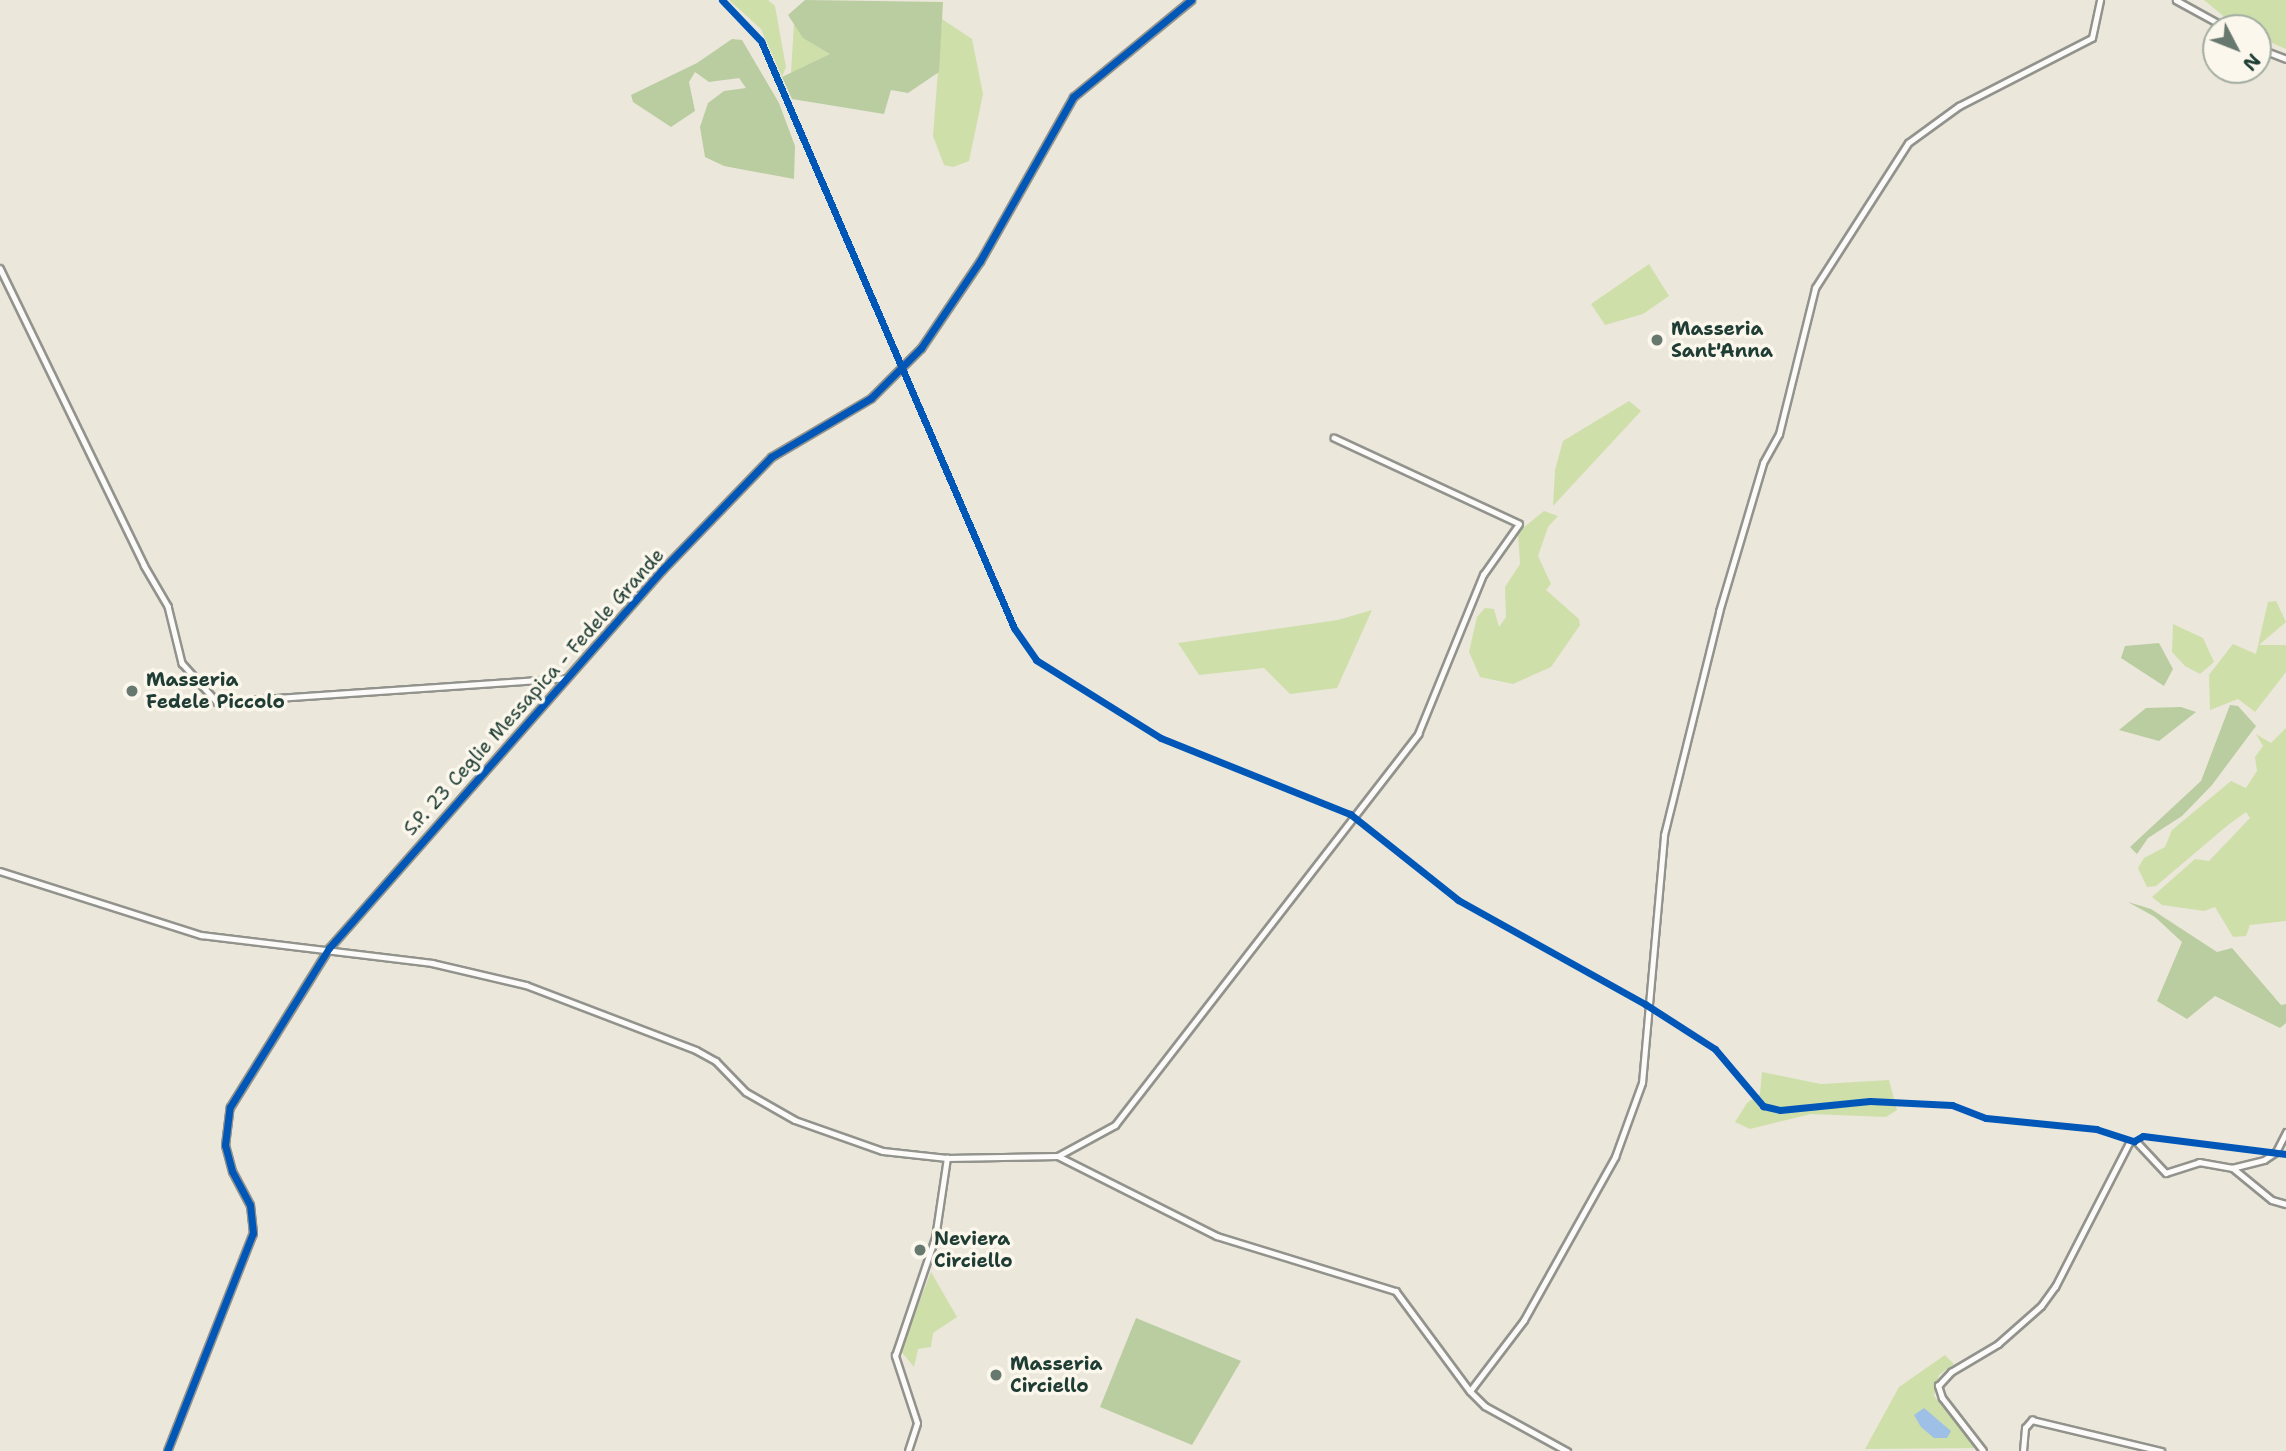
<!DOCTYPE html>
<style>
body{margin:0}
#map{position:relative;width:2286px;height:1451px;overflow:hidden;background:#ece7db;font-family:"Shantell Sans",sans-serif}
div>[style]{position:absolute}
.green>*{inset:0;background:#cedfaa}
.forest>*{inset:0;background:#b9cda0}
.water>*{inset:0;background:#9ec0e6}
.roads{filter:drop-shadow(2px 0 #91938c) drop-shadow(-2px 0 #91938c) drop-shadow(0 2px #91938c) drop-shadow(0 -2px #91938c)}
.minor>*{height:4.5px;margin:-2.25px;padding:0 2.25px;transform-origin:2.25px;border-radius:2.25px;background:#fcfbfa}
.tertiary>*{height:5px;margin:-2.5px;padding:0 2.5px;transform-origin:2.5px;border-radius:2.5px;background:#fcfbfa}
.cycleway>*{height:7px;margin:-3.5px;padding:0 3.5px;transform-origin:3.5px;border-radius:3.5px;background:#0057b8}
.dots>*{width:19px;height:19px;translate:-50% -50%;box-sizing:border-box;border:4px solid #fbf7ec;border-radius:50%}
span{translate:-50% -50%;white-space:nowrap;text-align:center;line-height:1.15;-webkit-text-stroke:7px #fbf7ec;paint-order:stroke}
.poi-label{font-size:19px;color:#1f3d34;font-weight:700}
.left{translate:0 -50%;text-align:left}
.street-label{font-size:19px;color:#1f3d34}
.north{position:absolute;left:2202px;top:14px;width:70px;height:70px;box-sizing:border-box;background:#fbf7ec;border:2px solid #a3ada2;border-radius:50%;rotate:132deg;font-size:19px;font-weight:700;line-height:28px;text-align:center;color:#1f3d34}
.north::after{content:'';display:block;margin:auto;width:24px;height:32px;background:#67786e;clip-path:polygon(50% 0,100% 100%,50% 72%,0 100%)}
</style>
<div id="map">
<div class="green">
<div style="clip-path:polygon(729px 0,768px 0,775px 6px,786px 67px,782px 77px,761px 29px)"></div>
<div style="clip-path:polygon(2204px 0,2286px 0,2286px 49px,2258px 37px,2258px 28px,2238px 28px)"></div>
<div style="clip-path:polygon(942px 19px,972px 39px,983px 94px,969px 161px,953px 167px,944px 165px,933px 136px)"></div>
<div style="clip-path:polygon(794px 24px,806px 39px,831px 54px,791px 73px)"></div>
<div style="clip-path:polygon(1649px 264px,1669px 296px,1643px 314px,1605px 325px,1591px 304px)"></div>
<div style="clip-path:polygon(1629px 401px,1641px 411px,1553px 506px,1555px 470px,1563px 441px)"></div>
<div style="clip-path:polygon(1544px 511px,1558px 516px,1548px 527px,1538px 556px,1551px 584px,1546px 590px,1579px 619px,1580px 625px,1551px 667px,1513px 684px,1480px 677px,1469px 652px,1477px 617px,1485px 608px,1494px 609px,1499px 627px,1506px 617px,1505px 587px,1520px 564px,1518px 532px)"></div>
<div style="clip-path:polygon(2276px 601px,2286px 622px,2259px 645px,2286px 645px,2286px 672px,2255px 712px,2238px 699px,2210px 710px,2209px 675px,2233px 644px,2256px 654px,2268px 602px)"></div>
<div style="clip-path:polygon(1372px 610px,1337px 688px,1290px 694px,1264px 668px,1199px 675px,1178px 643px,1338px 620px)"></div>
<div style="clip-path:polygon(2173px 624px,2203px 638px,2214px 662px,2200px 674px,2185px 666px,2172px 652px)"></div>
<div style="clip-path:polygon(2286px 728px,2286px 921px,2250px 925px,2246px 936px,2233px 937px,2215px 907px,2204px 911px,2162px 905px,2152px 897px,2195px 859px,2209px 861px,2250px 818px,2246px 812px,2228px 825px,2156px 886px,2147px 887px,2138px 868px,2144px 858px,2165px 847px,2172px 830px,2231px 781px,2246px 788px,2257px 771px,2255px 757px,2263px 746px,2256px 734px,2271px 743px)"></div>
<div style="clip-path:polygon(1762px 1072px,1821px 1084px,1889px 1080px,1897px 1110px,1886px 1117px,1811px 1114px,1750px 1129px,1735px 1122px,1747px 1103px,1760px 1094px)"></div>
<div style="clip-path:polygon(931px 1272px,957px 1317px,933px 1333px,931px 1347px,918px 1349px,914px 1367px,900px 1350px)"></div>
<div style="clip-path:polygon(1945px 1355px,1954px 1364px,1939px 1375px,1934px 1396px,1978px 1448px,1865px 1449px,1899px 1387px)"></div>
</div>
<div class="forest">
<div style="clip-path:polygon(805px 0,943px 2px,939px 72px,908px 93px,891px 90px,884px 114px,792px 99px,782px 77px,830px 54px,803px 38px,788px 15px)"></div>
<div style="clip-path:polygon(732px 39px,742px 40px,779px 103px,795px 146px,794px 179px,724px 166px,705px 157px,700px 127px,708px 103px,724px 91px,746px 88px,739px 78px,709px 82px,695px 72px,689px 82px,695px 111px,671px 127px,633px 102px,631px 95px,697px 63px)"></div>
<div style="clip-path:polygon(2159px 643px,2173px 669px,2164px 686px,2121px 658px,2125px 646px)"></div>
<div style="clip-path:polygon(2230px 705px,2238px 706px,2256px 726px,2212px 785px,2182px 816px,2148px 838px,2137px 854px,2130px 847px,2201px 781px)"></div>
<div style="clip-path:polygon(2181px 707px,2196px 712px,2159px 741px,2119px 730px,2146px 708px)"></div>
<div style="clip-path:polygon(2128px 902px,2151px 909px,2217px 952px,2232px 948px,2281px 1005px,2286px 1004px,2286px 1023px,2280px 1028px,2215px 996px,2187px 1019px,2157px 1001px,2182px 942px,2155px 917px)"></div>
<div style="clip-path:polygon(1136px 1318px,1241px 1361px,1192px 1445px,1100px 1407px)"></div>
</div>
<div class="water">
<div style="clip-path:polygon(1924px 1408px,1951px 1431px,1947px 1438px,1934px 1438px,1921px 1427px,1914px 1415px)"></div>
</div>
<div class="roads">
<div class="minor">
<div style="left:2176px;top:0;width:58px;rotate:28.8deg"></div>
<div style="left:2258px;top:48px;width:30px;rotate:21deg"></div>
<div style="left:0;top:268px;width:330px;rotate:64.1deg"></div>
<div style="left:144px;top:565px;width:48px;rotate:59.7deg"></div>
<div style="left:168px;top:606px;width:59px;rotate:76.2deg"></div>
<div style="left:182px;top:663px;width:52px;rotate:48.1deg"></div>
<div style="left:217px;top:702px;width:349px;rotate:-3.9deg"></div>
<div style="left:0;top:871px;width:211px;rotate:17.7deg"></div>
<div style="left:201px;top:935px;width:233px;rotate:6.9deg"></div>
<div style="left:432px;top:963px;width:97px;rotate:13.2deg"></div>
<div style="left:526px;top:985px;width:182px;rotate:20.9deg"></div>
<div style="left:696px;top:1050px;width:23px;rotate:29deg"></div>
<div style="left:716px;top:1061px;width:43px;rotate:45.9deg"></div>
<div style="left:746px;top:1092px;width:56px;rotate:29.7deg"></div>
<div style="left:795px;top:1120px;width:93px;rotate:19.4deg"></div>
<div style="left:883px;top:1151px;width:64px;rotate:6.2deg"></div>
<div style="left:947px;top:1158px;width:111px;rotate:-1deg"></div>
<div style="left:1058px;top:1156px;width:178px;rotate:26.7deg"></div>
<div style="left:1217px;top:1236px;width:187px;rotate:17.1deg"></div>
<div style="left:1396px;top:1291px;width:124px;rotate:53.5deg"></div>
<div style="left:1470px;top:1391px;width:21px;rotate:45deg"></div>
<div style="left:1485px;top:1406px;width:94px;rotate:28.8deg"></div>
<div style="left:1058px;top:1156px;width:65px;rotate:-28.5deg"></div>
<div style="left:1115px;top:1125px;width:495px;rotate:-52.2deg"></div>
<div style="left:1418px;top:734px;width:172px;rotate:-67.8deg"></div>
<div style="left:1483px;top:575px;width:62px;rotate:-54.8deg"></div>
<div style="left:1519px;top:524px;width:204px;rotate:-155.1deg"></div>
<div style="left:2233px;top:1168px;width:50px;rotate:39.4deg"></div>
<div style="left:2272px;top:1200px;width:15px;rotate:16deg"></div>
<div style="left:1470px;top:1391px;width:89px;rotate:-52.7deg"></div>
<div style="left:1524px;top:1320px;width:187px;rotate:-60.8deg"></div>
<div style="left:1615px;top:1157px;width:79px;rotate:-70deg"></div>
<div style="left:1642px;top:1083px;width:249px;rotate:-84.9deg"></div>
<div style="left:1664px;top:835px;width:230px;rotate:-76.1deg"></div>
<div style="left:1719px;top:612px;width:155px;rotate:-73.5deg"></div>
<div style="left:1763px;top:463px;width:33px;rotate:-61deg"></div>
<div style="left:1779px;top:434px;width:150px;rotate:-76.1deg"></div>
<div style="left:1815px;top:288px;width:172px;rotate:-57.3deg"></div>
<div style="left:1908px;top:143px;width:63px;rotate:-36deg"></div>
<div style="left:1959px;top:106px;width:149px;rotate:-27.1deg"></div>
<div style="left:2092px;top:38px;width:39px;rotate:-78deg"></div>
<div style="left:908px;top:1451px;width:29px;rotate:-72deg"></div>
<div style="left:917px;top:1423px;width:71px;rotate:-108.2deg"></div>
<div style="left:895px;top:1356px;width:125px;rotate:-71.3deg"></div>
<div style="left:935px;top:1238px;width:81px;rotate:-81.5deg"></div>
<div style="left:1983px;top:1451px;width:67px;rotate:-127.7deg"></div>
<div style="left:1942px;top:1398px;width:13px;rotate:-108deg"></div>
<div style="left:1938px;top:1386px;width:19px;rotate:-47deg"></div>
<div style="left:1951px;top:1372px;width:55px;rotate:-30.8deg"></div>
<div style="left:1998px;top:1344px;width:57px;rotate:-41.5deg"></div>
<div style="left:2041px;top:1306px;width:24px;rotate:-54deg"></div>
<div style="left:2055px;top:1287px;width:162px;rotate:-62.8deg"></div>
<div style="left:2129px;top:1143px;width:9px"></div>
<div style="left:2138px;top:1143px;width:41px;rotate:47deg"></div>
<div style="left:2166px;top:1173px;width:35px;rotate:-18deg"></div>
<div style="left:2199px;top:1162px;width:34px;rotate:10deg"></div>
<div style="left:2232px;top:1168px;width:33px;rotate:-14deg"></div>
<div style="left:2264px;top:1160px;width:14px;rotate:-34deg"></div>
<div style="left:2276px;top:1152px;width:22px;rotate:-63deg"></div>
<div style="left:2023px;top:1451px;width:23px;rotate:-85deg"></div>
<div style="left:2025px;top:1428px;width:11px;rotate:-49deg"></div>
<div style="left:2032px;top:1420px;width:133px;rotate:13.5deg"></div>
</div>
<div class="tertiary">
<div style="left:167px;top:1451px;width:234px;rotate:-68.5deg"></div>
<div style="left:253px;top:1233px;width:28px;rotate:-96deg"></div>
<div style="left:250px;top:1205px;width:38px;rotate:-118deg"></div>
<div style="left:232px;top:1171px;width:27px;rotate:-105deg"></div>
<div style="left:225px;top:1145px;width:38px;rotate:-83deg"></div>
<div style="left:230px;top:1107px;width:187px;rotate:-58.1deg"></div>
<div style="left:329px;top:948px;width:504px;rotate:-48.62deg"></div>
<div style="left:662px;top:570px;width:157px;rotate:-46deg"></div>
<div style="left:771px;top:457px;width:116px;rotate:-30.5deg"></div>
<div style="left:871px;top:398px;width:71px;rotate:-45deg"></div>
<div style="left:921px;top:348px;width:105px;rotate:-55.9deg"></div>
<div style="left:980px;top:261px;width:189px;rotate:-60.4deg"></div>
<div style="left:1073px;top:97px;width:153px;rotate:-39.4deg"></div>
</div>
</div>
<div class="cycleway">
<div style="left:722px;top:0;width:57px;rotate:46.4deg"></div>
<div style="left:761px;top:41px;width:639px;rotate:66.68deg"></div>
<div style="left:1014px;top:628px;width:39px;rotate:55deg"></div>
<div style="left:1036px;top:660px;width:147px;rotate:32deg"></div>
<div style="left:1161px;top:738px;width:204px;rotate:21.9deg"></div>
<div style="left:1350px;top:814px;width:138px;rotate:38.5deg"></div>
<div style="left:1458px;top:900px;width:214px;rotate:29.1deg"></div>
<div style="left:1645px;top:1004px;width:83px;rotate:32.7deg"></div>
<div style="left:1715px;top:1049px;width:75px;rotate:49.9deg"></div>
<div style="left:1763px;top:1106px;width:17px;rotate:13deg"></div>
<div style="left:1780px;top:1110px;width:90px;rotate:-5.7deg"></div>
<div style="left:1870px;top:1101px;width:82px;rotate:2.8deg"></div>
<div style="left:1952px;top:1105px;width:36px;rotate:21deg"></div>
<div style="left:1986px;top:1118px;width:111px;rotate:5.7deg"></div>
<div style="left:2096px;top:1129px;width:40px;rotate:18deg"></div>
<div style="left:2134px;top:1141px;width:10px;rotate:-29deg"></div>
<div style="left:2143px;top:1136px;width:144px;rotate:7.2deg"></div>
<div style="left:167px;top:1451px;width:234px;rotate:-68.5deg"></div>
<div style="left:253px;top:1233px;width:28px;rotate:-96deg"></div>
<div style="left:250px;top:1205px;width:38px;rotate:-118deg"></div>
<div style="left:232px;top:1171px;width:27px;rotate:-105deg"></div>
<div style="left:225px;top:1145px;width:38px;rotate:-83deg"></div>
<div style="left:230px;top:1107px;width:187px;rotate:-58.1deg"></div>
<div style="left:329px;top:948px;width:504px;rotate:-48.62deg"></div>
<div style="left:662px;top:570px;width:157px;rotate:-46deg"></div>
<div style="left:771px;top:457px;width:116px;rotate:-30.5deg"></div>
<div style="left:871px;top:398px;width:71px;rotate:-45deg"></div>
<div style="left:921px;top:348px;width:105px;rotate:-55.9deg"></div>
<div style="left:980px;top:261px;width:189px;rotate:-60.4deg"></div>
<div style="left:1073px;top:97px;width:153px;rotate:-39.4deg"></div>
</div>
<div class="dots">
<div style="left:1657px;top:340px;background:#67786e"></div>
<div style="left:132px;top:691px;background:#67786e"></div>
<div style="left:920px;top:1250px;background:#67786e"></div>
<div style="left:996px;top:1375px;background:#67786e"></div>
</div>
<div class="poi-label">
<span class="left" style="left:1671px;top:340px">Masseria<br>Sant'Anna</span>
<span class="left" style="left:146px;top:691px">Masseria<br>Fedele Piccolo</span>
<span class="left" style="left:934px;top:1250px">Neviera<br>Circiello</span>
<span class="left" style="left:1010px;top:1375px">Masseria<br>Circiello</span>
</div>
<div class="street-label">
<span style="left:534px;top:692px;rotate:-48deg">S.P. 23 Ceglie Messapica - Fedele Grande</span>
</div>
<div class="north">N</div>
</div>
